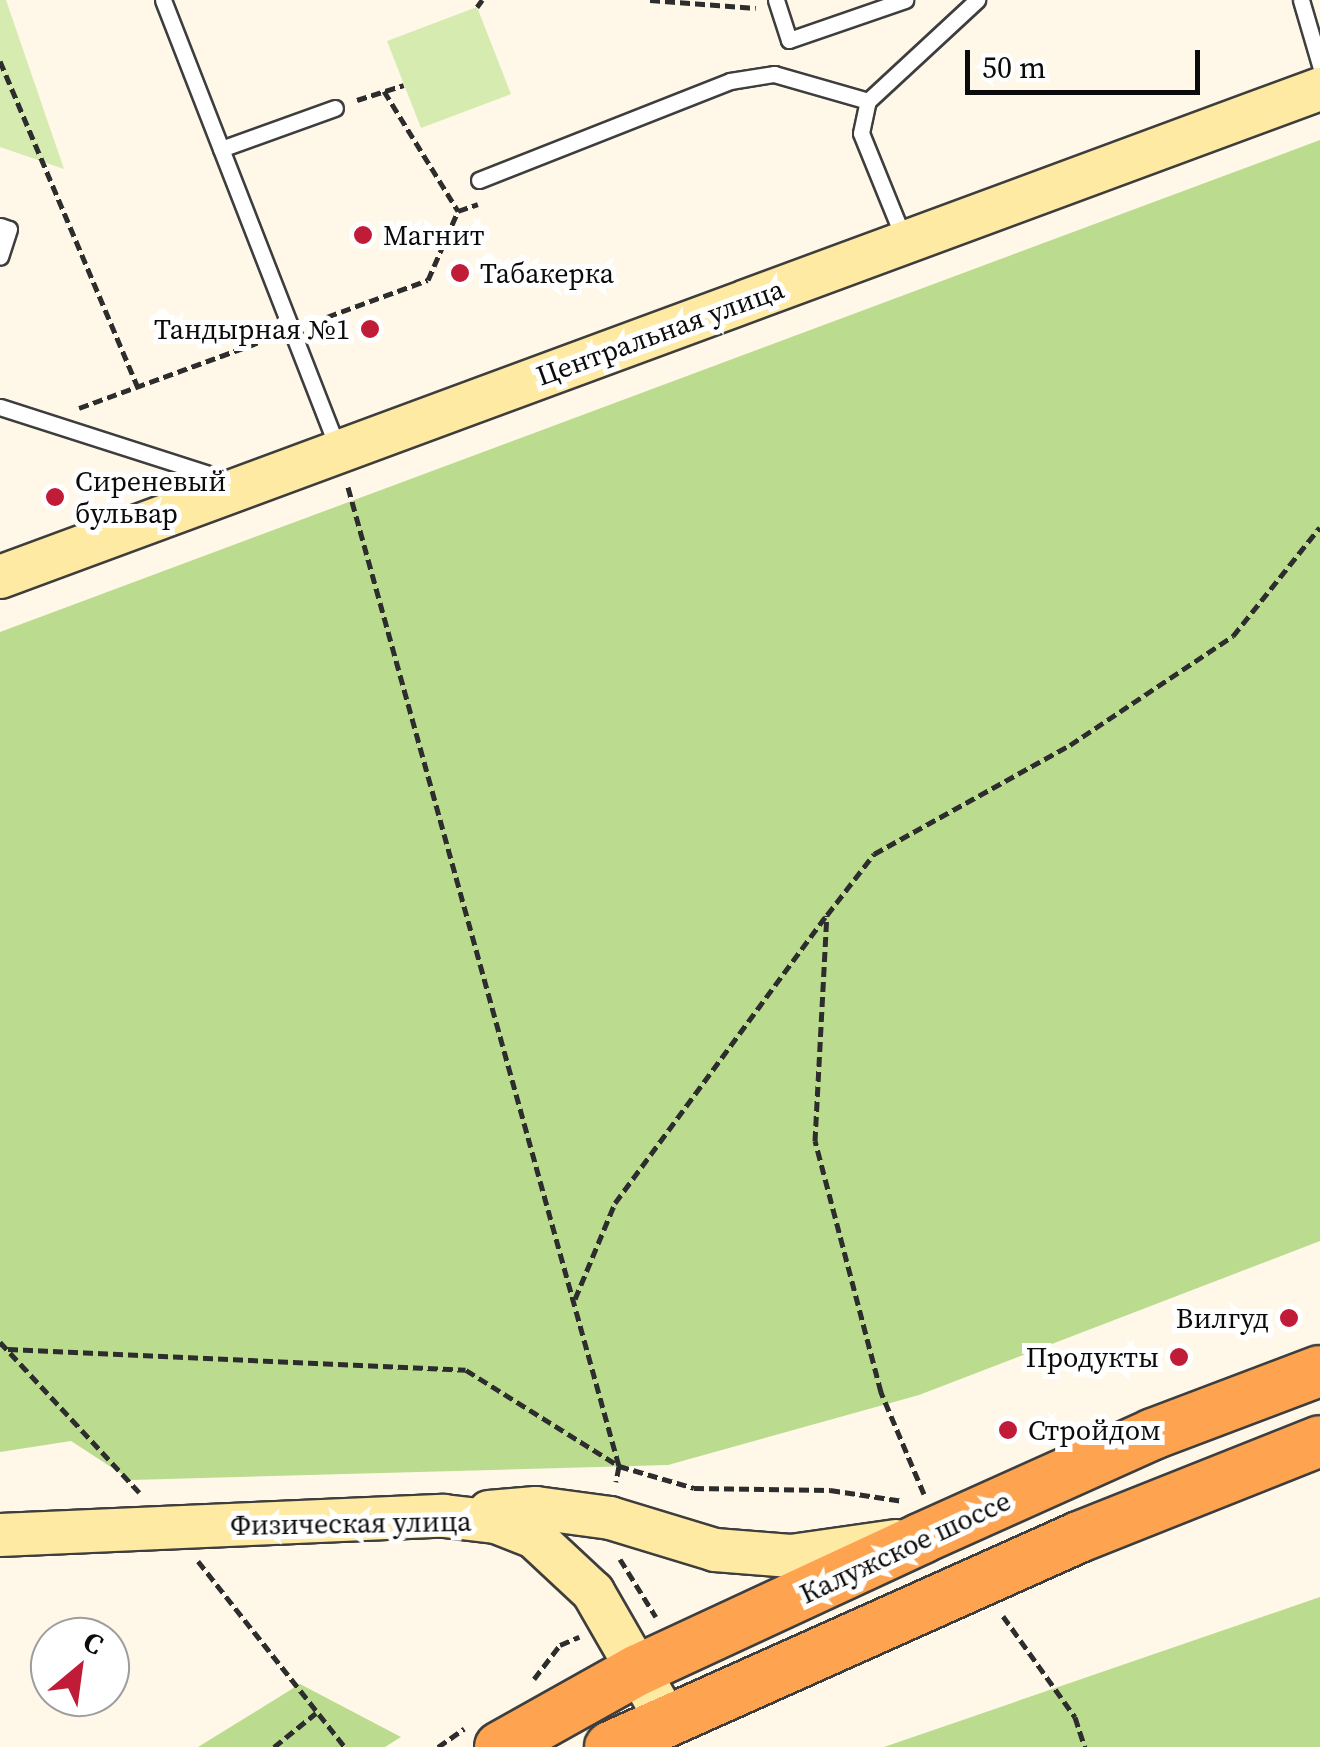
<!DOCTYPE html>
<meta charset="utf-8">
<style>
body{margin:0}
#map{position:relative;width:1320px;height:1747px;overflow:hidden;background:#fff8e8;font-family:"Source Serif 4",serif}
div>[style]{position:absolute}
.green>*{inset:0;background:#d5ebb0}
.forest>*{inset:0;background:#bbdc8f}
.path>*{height:5px;margin-top:-2.5px;transform-origin:0;background:repeating-linear-gradient(90deg,#2d2d2d 0 10px,transparent 0 15px)}
.roads{filter:drop-shadow(2px 0 #3e3e3e) drop-shadow(-2px 0 #3e3e3e) drop-shadow(0 2px #3e3e3e) drop-shadow(0 -2px #3e3e3e)}
.service>*{height:15px;margin:-7.5px;padding:0 7.5px;transform-origin:7.5px;border-radius:7.5px;background:#fff}
.secondary>*{height:42px;margin:-21px;padding:0 21px;transform-origin:21px;border-radius:21px;background:#ffeaa3}
.trunk>*{height:50px;margin:-25px;padding:0 25px;transform-origin:25px;border-radius:25px;background:#fea450}
.dots>*{width:28px;height:28px;translate:-50% -50%;box-sizing:border-box;border:5px solid #fff;border-radius:50%}
span{translate:-50% -50%;white-space:nowrap;text-align:center;line-height:1.15;-webkit-text-stroke:10px #fff;paint-order:stroke}
.poi-label{font-size:28px;color:#0b0b0b}
.left{translate:0 -50%;text-align:left}
.right{translate:-100% -50%;text-align:right}
.street-label{font-size:28px;color:#0b0b0b}
.north{position:absolute;left:30px;top:1617px;width:100px;height:100px;box-sizing:border-box;background:#fff;border:2px solid #9d9d9d;border-radius:50%;rotate:29deg;font-size:28px;font-weight:700;line-height:40px;text-align:center;color:#0b0b0b}
.north::after{content:'';display:block;margin:auto;width:35px;height:45px;background:#c11c37;clip-path:polygon(50% 0,100% 100%,50% 72%,0 100%)}
.scale{position:absolute;left:965px;top:50px;width:235px;height:45px;box-sizing:border-box;border:5px solid #0b0b0b;border-top:0;padding-left:12px;font-size:30px;line-height:35px;white-space:nowrap;color:#0b0b0b;-webkit-text-stroke:8px #fff;paint-order:stroke}
</style>
<div id="map">
<div class="green">
<div style="clip-path:polygon(0 0,6px 0,64px 169px,0 147px)"></div>
<div style="clip-path:polygon(477px 7px,511px 94px,421px 128px,387px 41px)"></div>
</div>
<div class="forest">
<div style="clip-path:polygon(1320px 140px,1320px 1241px,919px 1395px,668px 1465px,131px 1480px,71px 1441px,0 1452px,0 632px)"></div>
<div style="clip-path:polygon(1320px 1597px,1320px 1747px,884px 1747px)"></div>
<div style="clip-path:polygon(300px 1684px,401px 1737px,385px 1747px,198px 1747px)"></div>
</div>
<div class="path">
<div style="left:650px;top:0;width:106px;rotate:4.3deg"></div>
<div style="left:477px;top:7px;width:9px;rotate:-54deg"></div>
<div style="left:0;top:61px;width:355px;rotate:67.1deg"></div>
<div style="left:384px;top:91px;width:141px;rotate:58.3deg"></div>
<div style="left:458px;top:211px;width:21px;rotate:-19deg"></div>
<div style="left:357px;top:100px;width:49px;rotate:-17.7deg"></div>
<div style="left:313px;top:322px;width:122px;rotate:-20.1deg"></div>
<div style="left:428px;top:280px;width:75px;rotate:-66.5deg"></div>
<div style="left:79px;top:408px;width:203px;rotate:-20.1deg"></div>
<div style="left:348px;top:487px;width:1016px;rotate:74.53deg"></div>
<div style="left:619px;top:1466px;width:78px;rotate:16.3deg"></div>
<div style="left:694px;top:1488px;width:136px;rotate:0.8deg"></div>
<div style="left:830px;top:1490px;width:74px;rotate:8.6deg"></div>
<div style="left:575px;top:1299px;width:104px;rotate:-67.4deg"></div>
<div style="left:615px;top:1203px;width:355px;rotate:-53.7deg"></div>
<div style="left:0;top:1342px;width:205px;rotate:47.2deg"></div>
<div style="left:8px;top:1349px;width:458px;rotate:2.6deg"></div>
<div style="left:466px;top:1370px;width:181px;rotate:32.1deg"></div>
<div style="left:619px;top:1466px;width:16px;rotate:101deg"></div>
<div style="left:924px;top:1494px;width:111px;rotate:-112.9deg"></div>
<div style="left:881px;top:1392px;width:260px;rotate:-104.7deg"></div>
<div style="left:815px;top:1141px;width:226px;rotate:-87deg"></div>
<div style="left:827px;top:915px;width:77px;rotate:-52.4deg"></div>
<div style="left:874px;top:854px;width:224px;rotate:-29.1deg"></div>
<div style="left:1070px;top:745px;width:196px;rotate:-33.8deg"></div>
<div style="left:1233px;top:636px;width:139px;rotate:-51.4deg"></div>
<div style="left:620px;top:1559px;width:68px;rotate:58.2deg"></div>
<div style="left:198px;top:1561px;width:237px;rotate:51.7deg"></div>
<div style="left:1003px;top:1616px;width:124px;rotate:54.5deg"></div>
<div style="left:1075px;top:1717px;width:32px;rotate:72deg"></div>
<div style="left:534px;top:1679px;width:43px;rotate:-52.6deg"></div>
<div style="left:560px;top:1645px;width:21px;rotate:-23deg"></div>
<div style="left:274px;top:1747px;width:54px;rotate:-39deg"></div>
<div style="left:438px;top:1747px;width:32px;rotate:-35deg"></div>
</div>
<div class="roads">
<div class="service">
<div style="left:163px;top:0;width:483px;rotate:68.7deg"></div>
<div style="left:776px;top:0;width:42px;rotate:72deg"></div>
<div style="left:789px;top:40px;width:123px;rotate:-19deg"></div>
<div style="left:1301px;top:0;width:68px;rotate:73.7deg"></div>
<div style="left:221px;top:149px;width:121px;rotate:-19.8deg"></div>
<div style="left:479px;top:180px;width:270px;rotate:-21.5deg"></div>
<div style="left:730px;top:81px;width:45px;rotate:-9deg"></div>
<div style="left:774px;top:74px;width:98px;rotate:16deg"></div>
<div style="left:0;top:226px;width:9px;rotate:18deg"></div>
<div style="left:9px;top:229px;width:29px;rotate:108deg"></div>
<div style="left:904px;top:239px;width:114px;rotate:-112.1deg"></div>
<div style="left:861px;top:133px;width:33px;rotate:-78deg"></div>
<div style="left:868px;top:101px;width:149px;rotate:-42.8deg"></div>
<div style="left:0;top:407px;width:242px;rotate:17.8deg"></div>
</div>
<div class="secondary">
<div style="left:0;top:577px;width:1407px;rotate:-20.29deg"></div>
<div style="left:489px;top:1512px;width:47px;rotate:-4.9deg"></div>
<div style="left:536px;top:1508px;width:75px;rotate:7.7deg"></div>
<div style="left:610px;top:1518px;width:110px;rotate:16.9deg"></div>
<div style="left:715px;top:1550px;width:76px;rotate:4.5deg"></div>
<div style="left:791px;top:1556px;width:106px;rotate:-8.1deg"></div>
<div style="left:0;top:1535px;width:444px;rotate:-2.5deg"></div>
<div style="left:444px;top:1516px;width:52px;rotate:6.6deg"></div>
<div style="left:496px;top:1522px;width:41px;rotate:21.5deg"></div>
<div style="left:534px;top:1537px;width:81px;rotate:43deg"></div>
<div style="left:593px;top:1592px;width:144px;rotate:60.1deg"></div>
</div>
<div class="trunk">
<div style="left:500px;top:1747px;width:158px;rotate:-29.2deg"></div>
<div style="left:638px;top:1670px;width:313px;rotate:-24.9deg"></div>
<div style="left:922px;top:1538px;width:253px;rotate:-24.2deg"></div>
<div style="left:1153px;top:1434px;width:178px;rotate:-20.7deg"></div>
<div style="left:610px;top:1747px;width:514px;rotate:-24.12deg"></div>
<div style="left:1079px;top:1537px;width:259px;rotate:-21.7deg"></div>
</div>
</div>
<div class="dots">
<div style="left:363px;top:235px;background:#c11c37"></div>
<div style="left:460px;top:273px;background:#c11c37"></div>
<div style="left:370px;top:329px;background:#c11c37"></div>
<div style="left:55px;top:497px;background:#c11c37"></div>
<div style="left:1289px;top:1318px;background:#c11c37"></div>
<div style="left:1179px;top:1357px;background:#c11c37"></div>
<div style="left:1008px;top:1430px;background:#c11c37"></div>
</div>
<div class="poi-label">
<span class="left" style="left:383px;top:235px">Магнит</span>
<span class="left" style="left:480px;top:273px">Табакерка</span>
<span class="right" style="left:350px;top:329px">Тандырная №1</span>
<span class="left" style="left:75px;top:497px">Сиреневый<br>бульвар</span>
<span class="right" style="left:1269px;top:1318px">Вилгуд</span>
<span class="right" style="left:1159px;top:1357px">Продукты</span>
<span class="left" style="left:1028px;top:1430px">Стройдом</span>
</div>
<div class="street-label">
<span style="left:660px;top:332px;rotate:-20deg">Центральная улица</span>
<span style="left:351px;top:1523px;rotate:-1deg">Физическая улица</span>
<span style="left:905px;top:1547px;rotate:-25deg">Калужское шоссе</span>
</div>
<div class="north">С</div>
<div class="scale">50 m</div>
</div>
